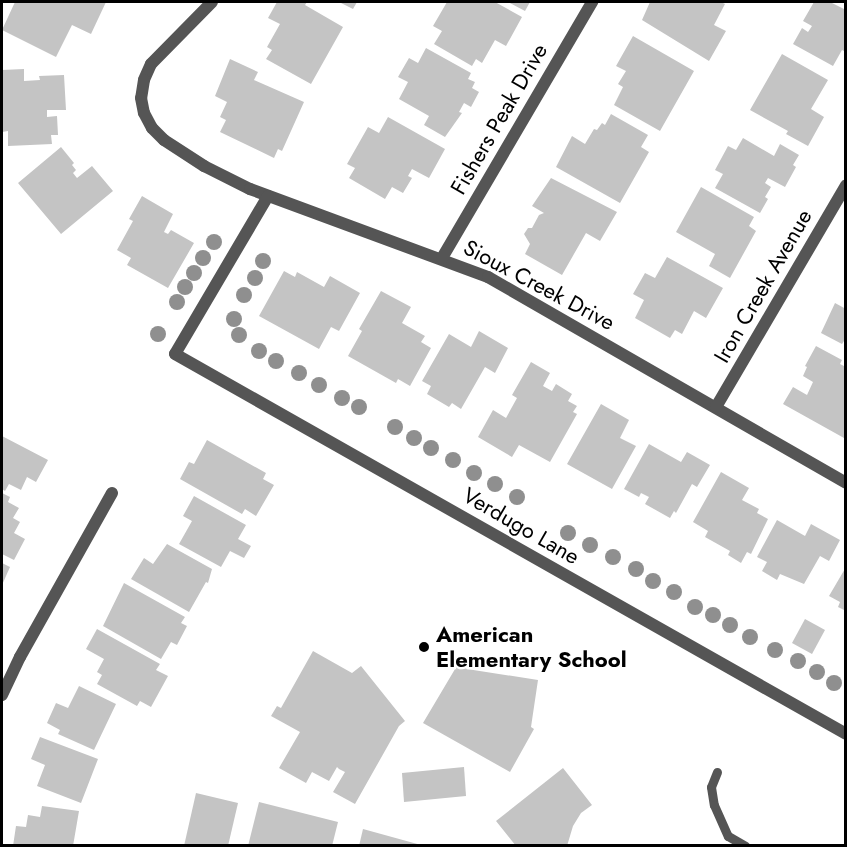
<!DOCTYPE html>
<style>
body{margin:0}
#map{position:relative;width:847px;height:847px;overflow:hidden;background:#fff;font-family:Jost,sans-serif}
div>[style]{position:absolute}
.building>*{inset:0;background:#c4c4c4}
.service>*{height:9px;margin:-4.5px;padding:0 4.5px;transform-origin:4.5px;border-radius:4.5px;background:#555}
.minor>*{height:12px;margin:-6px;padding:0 6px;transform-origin:6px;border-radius:6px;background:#555}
.trees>*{width:16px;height:16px;margin:-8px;border-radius:50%;background:#8f8f8f}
.dots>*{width:16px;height:16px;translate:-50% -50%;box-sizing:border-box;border:3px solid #fff;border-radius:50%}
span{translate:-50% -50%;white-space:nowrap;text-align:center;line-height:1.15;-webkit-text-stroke:4.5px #fff;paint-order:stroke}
.street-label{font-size:22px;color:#000}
.poi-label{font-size:22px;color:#000;font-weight:700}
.left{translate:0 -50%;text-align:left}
.frame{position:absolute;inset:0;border:3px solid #000;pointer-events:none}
</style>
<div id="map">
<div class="building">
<div style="clip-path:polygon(15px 2px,106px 2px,91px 34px,72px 25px,56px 57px,2px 30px)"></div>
<div style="clip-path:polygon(277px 2px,307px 2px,305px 5px,343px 27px,311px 84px,266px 59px,272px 50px,267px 47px,280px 24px,268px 18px)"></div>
<div style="clip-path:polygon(339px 2px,357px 2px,353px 9px)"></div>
<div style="clip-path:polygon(447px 2px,495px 2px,522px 17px,506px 46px,495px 40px,482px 63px,476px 59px,472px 66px,434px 44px,442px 31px,433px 26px)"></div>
<div style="clip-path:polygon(508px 2px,530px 2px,525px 11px)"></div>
<div style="clip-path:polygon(650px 2px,721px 2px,725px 4px,714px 25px,726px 31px,709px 61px,642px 20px)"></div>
<div style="clip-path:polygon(814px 2px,830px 2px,846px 10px,846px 52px,842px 50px,833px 66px,793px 44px,802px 28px,808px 32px,812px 26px,803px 21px)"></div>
<div style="clip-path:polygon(633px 36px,694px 71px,660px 131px,614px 105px,623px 87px,618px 84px,626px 71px,616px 66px)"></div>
<div style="clip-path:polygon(426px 48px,471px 73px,468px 79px,475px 82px,472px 88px,479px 92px,471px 107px,464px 103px,459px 112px,462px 113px,445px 137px,424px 125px,429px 116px,399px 99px,408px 82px,398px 77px,409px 58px,418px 63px)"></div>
<div style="clip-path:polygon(782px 54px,828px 80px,811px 109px,824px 117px,808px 146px,786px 134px,788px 131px,750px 110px)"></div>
<div style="clip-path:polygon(230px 59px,258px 72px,254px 80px,304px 102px,282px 151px,278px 149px,274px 158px,220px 132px,226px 120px,220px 117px,227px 102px,215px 96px)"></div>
<div style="clip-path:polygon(24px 69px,24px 81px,40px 80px,39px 76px,64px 75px,66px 110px,47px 110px,47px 117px,57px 116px,58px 135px,51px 135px,52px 144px,8px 146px,8px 131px,2px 132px,2px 70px)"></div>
<div style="clip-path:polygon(611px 114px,648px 135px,641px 147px,649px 152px,620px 203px,556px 167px,572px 136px,585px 144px,594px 129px,597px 130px,602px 123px,605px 125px)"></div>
<div style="clip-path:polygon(388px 117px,445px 149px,429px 178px,412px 169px,408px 176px,412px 178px,403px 193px,392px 187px,385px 199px,349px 178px,355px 168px,347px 164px,368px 127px,379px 133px)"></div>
<div style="clip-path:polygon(743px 138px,774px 156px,780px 144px,799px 155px,793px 165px,796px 167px,785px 187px,768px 178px,765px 183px,771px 187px,765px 197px,768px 199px,760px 213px,715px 188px,723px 174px,715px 170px,728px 146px,736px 150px)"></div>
<div style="clip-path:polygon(61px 147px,74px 163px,72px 165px,76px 170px,73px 173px,77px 178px,92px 166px,113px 191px,61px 234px,18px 183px)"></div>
<div style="clip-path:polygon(551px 178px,617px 212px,600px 241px,586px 233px,562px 275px,525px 254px,530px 244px,524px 234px,528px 228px,532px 228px,539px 215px,544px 213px,532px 206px)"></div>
<div style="clip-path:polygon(701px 187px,754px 217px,749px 226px,756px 231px,730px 278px,709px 266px,715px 254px,676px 232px)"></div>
<div style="clip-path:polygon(142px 196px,173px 214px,164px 232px,168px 234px,171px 230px,194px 243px,168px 288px,127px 265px,131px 258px,117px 250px,133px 221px,129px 219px)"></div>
<div style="clip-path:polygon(667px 257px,723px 288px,706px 318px,694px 311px,682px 334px,675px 330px,670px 338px,635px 318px,644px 300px,633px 294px,645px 273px,655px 278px)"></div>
<div style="clip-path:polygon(284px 271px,295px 277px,297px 272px,324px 287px,330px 276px,360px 293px,339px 331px,331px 327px,319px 349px,259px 316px)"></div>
<div style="clip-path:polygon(381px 291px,411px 307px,402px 323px,425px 336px,421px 342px,431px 348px,410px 386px,398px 379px,396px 383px,348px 356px,362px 331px,359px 329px)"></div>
<div style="clip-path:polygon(835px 303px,846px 309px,846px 338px,842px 344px,821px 333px)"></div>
<div style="clip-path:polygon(479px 331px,508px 348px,495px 373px,485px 367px,461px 409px,452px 403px,449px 407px,427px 394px,431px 386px,422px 381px,449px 334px,471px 347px)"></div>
<div style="clip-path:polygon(816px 346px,842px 360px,840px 364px,846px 367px,844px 438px,783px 404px,793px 387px,807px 395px,813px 382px,803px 376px,807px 367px,805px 366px)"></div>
<div style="clip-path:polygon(531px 362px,550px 373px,543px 386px,552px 391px,556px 384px,572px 394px,568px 401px,577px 406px,573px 412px,577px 414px,550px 462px,519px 445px,512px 457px,478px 437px,493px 410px,506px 418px,517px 398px,512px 395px)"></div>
<div style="clip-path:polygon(601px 404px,629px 420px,620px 438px,636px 446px,612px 489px,567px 464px)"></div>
<div style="clip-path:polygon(2px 436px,48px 460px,36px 482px,27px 477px,21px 490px,9px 484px,5px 491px,2px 489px)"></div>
<div style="clip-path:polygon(207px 440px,266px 473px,263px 479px,274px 485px,256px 516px,245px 509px,242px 514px,180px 479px,189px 462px,194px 464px)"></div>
<div style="clip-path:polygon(649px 444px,681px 462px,687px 452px,710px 465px,697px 487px,692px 484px,676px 513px,674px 511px,670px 518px,645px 504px,649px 497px,641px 493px,639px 497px,624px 489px)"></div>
<div style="clip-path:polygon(721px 472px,749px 488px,742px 500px,759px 509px,757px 513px,768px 519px,751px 554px,747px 552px,741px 563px,728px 555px,730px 551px,705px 537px,708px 531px,693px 522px)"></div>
<div style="clip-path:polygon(2px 493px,10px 497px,8px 502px,19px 508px,13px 518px,20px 522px,14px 533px,25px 539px,14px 560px,2px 554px)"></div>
<div style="clip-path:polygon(194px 496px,246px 525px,238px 539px,251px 546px,244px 558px,230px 551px,221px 567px,179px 544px,192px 521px,183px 516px)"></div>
<div style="clip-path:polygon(777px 520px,805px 536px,811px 524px,840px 540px,829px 561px,820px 556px,804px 584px,780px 574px,777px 580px,762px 571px,767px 562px,757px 557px)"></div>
<div style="clip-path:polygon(167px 544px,212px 569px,208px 583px,206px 582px,189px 612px,131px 579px,144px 558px,153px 564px)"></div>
<div style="clip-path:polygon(2px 563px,10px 567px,2px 585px)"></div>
<div style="clip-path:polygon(846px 567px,846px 611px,838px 607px,840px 602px,829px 596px)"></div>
<div style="clip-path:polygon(124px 583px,185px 617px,181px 623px,187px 626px,177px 645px,171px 642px,161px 659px,103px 626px)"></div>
<div style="clip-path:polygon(805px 619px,825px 630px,812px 654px,792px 643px)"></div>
<div style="clip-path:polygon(97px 629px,160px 664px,156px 670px,168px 676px,151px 707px,140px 701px,137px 706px,97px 684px,102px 675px,97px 672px,104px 659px,86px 649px)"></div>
<div style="clip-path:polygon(313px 651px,352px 673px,361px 666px,405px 721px,399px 726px,355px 804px,333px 792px,345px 772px,339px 769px,337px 767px,329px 781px,312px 772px,306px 783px,279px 768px,300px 732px,271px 716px,277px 706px,281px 708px)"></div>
<div style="clip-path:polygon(458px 664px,467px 669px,538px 680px,531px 727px,534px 729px,510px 772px,423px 723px)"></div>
<div style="clip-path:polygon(79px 686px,116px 704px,94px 750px,58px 734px,60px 730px,47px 723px,56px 703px,68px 708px)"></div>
<div style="clip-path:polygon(40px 737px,98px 759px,81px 803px,37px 786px,45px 765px,31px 759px)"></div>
<div style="clip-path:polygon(464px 767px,466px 796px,404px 802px,402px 773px)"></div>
<div style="clip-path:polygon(563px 768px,592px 805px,581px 813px,573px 826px,567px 846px,516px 846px,496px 821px)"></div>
<div style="clip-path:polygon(196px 793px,238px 803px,228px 846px,184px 846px)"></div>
<div style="clip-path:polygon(259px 802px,338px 822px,332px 846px,248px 846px)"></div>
<div style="clip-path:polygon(42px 806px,79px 811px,73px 846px,13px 846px,16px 826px,26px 827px,28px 815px,40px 817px)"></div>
<div style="clip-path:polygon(363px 829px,421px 845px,421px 846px,359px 846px)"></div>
</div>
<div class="service">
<div style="left:717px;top:772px;width:16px;rotate:112deg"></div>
<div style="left:711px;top:787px;width:18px;rotate:81deg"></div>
<div style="left:714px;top:805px;width:34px;rotate:66deg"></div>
<div style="left:728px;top:836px;width:20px;rotate:30deg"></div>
</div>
<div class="minor">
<div style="left:212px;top:2px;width:87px;rotate:134.5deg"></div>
<div style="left:151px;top:64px;width:17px;rotate:114deg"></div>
<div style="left:144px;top:80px;width:18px;rotate:99deg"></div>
<div style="left:141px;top:98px;width:15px;rotate:79deg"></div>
<div style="left:144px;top:113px;width:17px;rotate:62deg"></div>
<div style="left:152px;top:128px;width:17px;rotate:45deg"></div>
<div style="left:164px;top:140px;width:48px;rotate:33deg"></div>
<div style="left:204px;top:166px;width:51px;rotate:26.6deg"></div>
<div style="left:250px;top:189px;width:254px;rotate:20.3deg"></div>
<div style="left:488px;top:277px;width:413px;rotate:29.9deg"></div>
<div style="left:268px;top:196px;width:183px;rotate:120.5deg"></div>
<div style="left:175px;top:354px;width:771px;rotate:29.52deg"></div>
<div style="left:442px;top:258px;width:297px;rotate:-59.6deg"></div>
<div style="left:716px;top:407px;width:257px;rotate:-59.6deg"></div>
<div style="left:2px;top:695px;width:42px;rotate:-64.7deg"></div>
<div style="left:20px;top:657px;width:188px;rotate:-60.7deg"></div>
</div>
<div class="trees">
<div style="left:214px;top:242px"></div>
<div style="left:203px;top:258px"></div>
<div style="left:263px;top:261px"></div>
<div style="left:194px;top:273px"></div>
<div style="left:255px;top:278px"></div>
<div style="left:185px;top:287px"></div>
<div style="left:244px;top:295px"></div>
<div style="left:177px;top:302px"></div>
<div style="left:234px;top:319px"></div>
<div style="left:158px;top:334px"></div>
<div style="left:239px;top:335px"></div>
<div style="left:259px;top:351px"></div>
<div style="left:276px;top:361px"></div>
<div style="left:299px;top:373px"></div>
<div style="left:319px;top:385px"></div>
<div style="left:342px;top:398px"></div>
<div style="left:359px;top:407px"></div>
<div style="left:395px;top:427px"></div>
<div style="left:414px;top:438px"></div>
<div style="left:431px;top:448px"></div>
<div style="left:453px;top:460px"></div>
<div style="left:474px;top:473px"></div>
<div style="left:495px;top:484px"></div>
<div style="left:517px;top:497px"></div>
<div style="left:568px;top:533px"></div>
<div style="left:590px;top:545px"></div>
<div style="left:613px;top:557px"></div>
<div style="left:636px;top:569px"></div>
<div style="left:653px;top:581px"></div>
<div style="left:674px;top:592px"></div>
<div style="left:695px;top:607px"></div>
<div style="left:713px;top:615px"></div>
<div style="left:730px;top:625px"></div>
<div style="left:750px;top:637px"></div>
<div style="left:775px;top:650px"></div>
<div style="left:798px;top:661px"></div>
<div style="left:817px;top:672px"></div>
<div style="left:834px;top:683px"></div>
</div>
<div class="dots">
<div style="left:424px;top:647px;background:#000"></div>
</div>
<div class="street-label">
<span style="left:499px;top:119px;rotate:-60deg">Fishers Peak Drive</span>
<span style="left:539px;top:285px;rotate:28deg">Sioux Creek Drive</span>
<span style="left:763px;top:286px;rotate:-60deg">Iron Creek Avenue</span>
<span style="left:521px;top:526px;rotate:30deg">Verdugo Lane</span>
</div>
<div class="poi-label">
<span class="left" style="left:436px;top:647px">American<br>Elementary School</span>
</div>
<div class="frame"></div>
</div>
